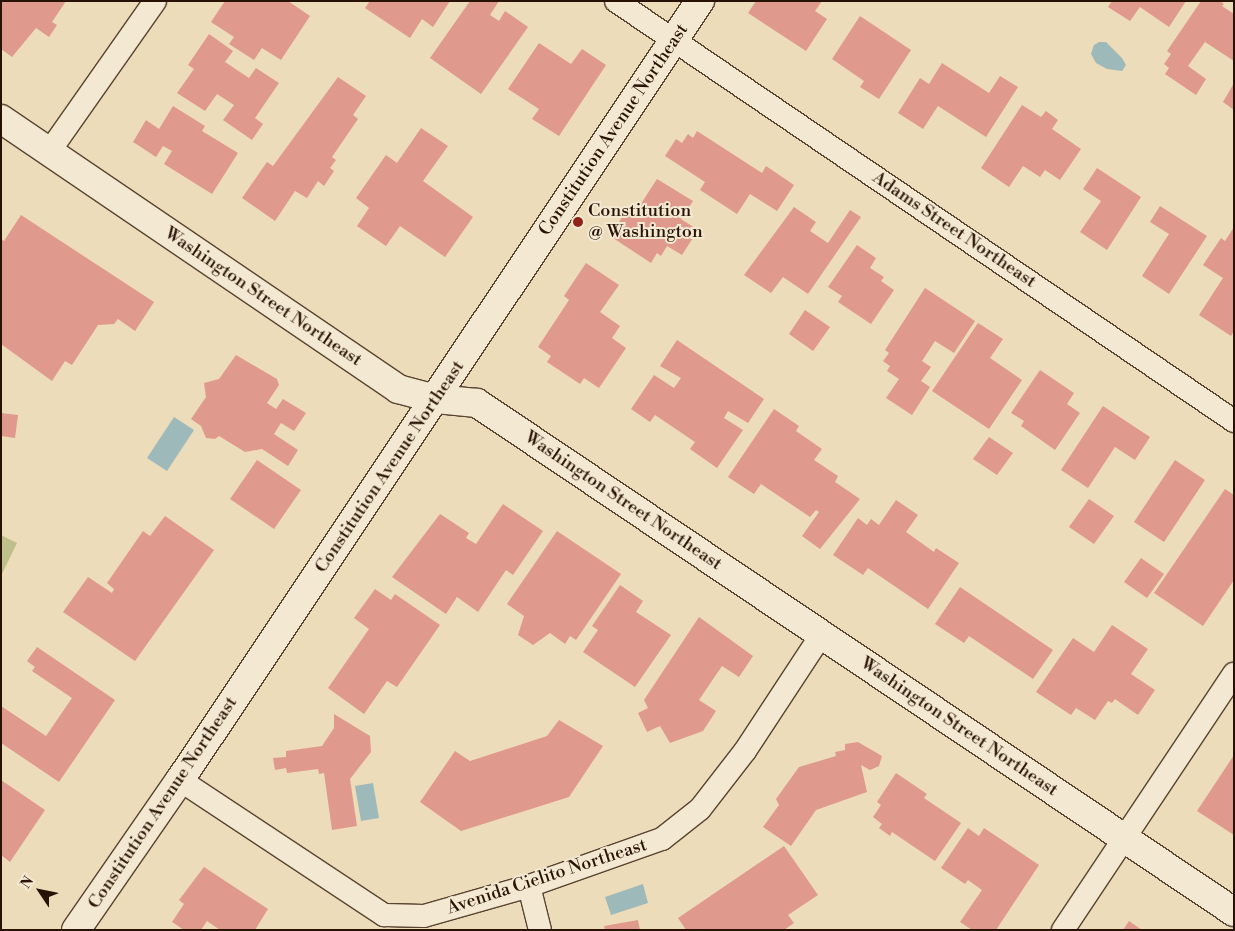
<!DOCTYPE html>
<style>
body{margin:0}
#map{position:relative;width:1235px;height:931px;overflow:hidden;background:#eddcb9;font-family:"Libre Bodoni",serif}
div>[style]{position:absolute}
.green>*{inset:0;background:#bebf8b}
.water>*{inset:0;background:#9db9ba}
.building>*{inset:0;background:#e0998d}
.roads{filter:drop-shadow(1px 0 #594431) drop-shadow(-1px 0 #594431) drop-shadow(0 1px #594431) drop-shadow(0 -1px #594431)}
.minor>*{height:22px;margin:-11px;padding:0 11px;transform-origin:11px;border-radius:11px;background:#f3e8d2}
.tertiary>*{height:28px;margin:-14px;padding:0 14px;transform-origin:14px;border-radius:14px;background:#f3e8d2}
.dots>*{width:14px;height:14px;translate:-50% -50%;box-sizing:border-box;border:2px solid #f3e8d2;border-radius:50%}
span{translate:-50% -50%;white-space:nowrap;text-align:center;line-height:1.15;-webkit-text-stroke:4px #f3e8d2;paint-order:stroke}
.street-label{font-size:18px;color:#281204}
.poi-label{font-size:18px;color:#281204}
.left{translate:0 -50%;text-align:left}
.frame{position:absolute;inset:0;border:2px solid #281204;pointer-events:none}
.north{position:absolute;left:15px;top:866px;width:50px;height:50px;-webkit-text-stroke:4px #f3e8d2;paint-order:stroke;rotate:304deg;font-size:14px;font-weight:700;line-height:20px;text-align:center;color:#281204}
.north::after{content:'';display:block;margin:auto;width:18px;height:22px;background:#281204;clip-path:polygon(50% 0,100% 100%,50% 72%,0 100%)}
</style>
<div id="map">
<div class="green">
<div style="clip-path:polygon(1px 535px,17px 543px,1px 576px)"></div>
</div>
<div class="water">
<div style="clip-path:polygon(1099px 42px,1106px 42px,1122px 58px,1126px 65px,1122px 71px,1107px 69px,1096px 63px,1091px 54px,1094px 45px)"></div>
<div style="clip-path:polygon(174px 417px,194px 430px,167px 471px,147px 458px)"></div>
<div style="clip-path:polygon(373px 783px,379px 818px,361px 821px,355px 786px)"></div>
<div style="clip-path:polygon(643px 884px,648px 903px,611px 915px,605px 897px)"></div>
</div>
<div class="building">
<div style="clip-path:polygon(1px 1px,66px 1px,52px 22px,57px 25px,49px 37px,36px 28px,12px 57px,1px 49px)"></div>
<div style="clip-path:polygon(225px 1px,288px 1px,310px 16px,281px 60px,262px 48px,254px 60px,229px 44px,234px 37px,211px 22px)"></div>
<div style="clip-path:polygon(370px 1px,450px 1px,433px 27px,422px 19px,410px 38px,365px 8px)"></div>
<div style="clip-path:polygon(470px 1px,499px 1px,490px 15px,499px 21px,505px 11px,528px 27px,481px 94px,430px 58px)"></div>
<div style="clip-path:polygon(756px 1px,822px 1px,815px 11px,827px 19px,806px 51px,748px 13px)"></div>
<div style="clip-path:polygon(1112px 1px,1186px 1px,1169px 27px,1140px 7px,1130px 21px,1108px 7px)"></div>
<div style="clip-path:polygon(1201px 1px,1220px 1px,1224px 4px,1222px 6px,1234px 14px,1234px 61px,1205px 42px,1188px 66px,1206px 79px,1196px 95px,1165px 74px,1169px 68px,1164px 64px,1171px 54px,1167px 51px)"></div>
<div style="clip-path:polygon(860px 16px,911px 50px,879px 99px,860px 87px,864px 81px,832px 59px)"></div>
<div style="clip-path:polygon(209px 34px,233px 51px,225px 62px,249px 78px,256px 68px,279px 83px,255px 118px,263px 124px,252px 140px,223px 120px,234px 105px,217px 94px,205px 111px,177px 93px,194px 69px,188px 65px)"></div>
<div style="clip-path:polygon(539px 43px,571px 64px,582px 49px,606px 65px,559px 136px,532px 119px,539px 109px,508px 89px)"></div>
<div style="clip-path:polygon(942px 63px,989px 93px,1000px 76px,1018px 87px,986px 137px,938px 106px,923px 129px,898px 113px,920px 78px,929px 84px)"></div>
<div style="clip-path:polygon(338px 77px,366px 96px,353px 115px,358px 119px,332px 157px,336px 160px,330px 168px,334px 171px,324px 186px,318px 181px,307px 198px,295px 191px,275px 221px,242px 198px,267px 162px,273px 166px)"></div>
<div style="clip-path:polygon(1234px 83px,1234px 110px,1223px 102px)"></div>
<div style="clip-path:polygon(1022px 105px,1041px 117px,1046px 111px,1058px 120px,1052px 129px,1081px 149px,1060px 180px,1045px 170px,1040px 177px,1023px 166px,1009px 187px,981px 168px)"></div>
<div style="clip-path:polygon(173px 106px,205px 126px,202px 131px,238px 153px,212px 194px,164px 164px,172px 151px,163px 146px,156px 157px,133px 142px,146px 120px,159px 129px)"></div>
<div style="clip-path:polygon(421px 128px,448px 146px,423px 181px,473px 217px,445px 257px,400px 226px,386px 246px,357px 226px,369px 208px,356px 198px,386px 155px,397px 163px)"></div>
<div style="clip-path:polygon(697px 131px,762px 173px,766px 166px,794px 185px,777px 211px,750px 194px,737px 214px,700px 190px,705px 182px,665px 156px,676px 139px,682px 143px,688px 134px,693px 138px)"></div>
<div style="clip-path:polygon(1097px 168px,1141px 197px,1107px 250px,1080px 232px,1101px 201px,1083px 189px)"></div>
<div style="clip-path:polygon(657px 179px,693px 201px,681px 219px,698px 230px,682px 255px,667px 246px,661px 256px,657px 253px,651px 263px,610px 236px,628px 208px,635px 213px)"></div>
<div style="clip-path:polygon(1160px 206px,1207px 236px,1169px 294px,1142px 276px,1169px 234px,1150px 222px)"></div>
<div style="clip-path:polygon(794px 207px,816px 222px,810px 231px,828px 243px,850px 210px,861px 217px,808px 294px,783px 277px,771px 293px,744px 275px)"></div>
<div style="clip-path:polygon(21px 215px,154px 302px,135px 331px,118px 319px,114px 324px,98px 325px,72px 365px,65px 361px,52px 381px,1px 344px,1px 239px,4px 241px)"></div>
<div style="clip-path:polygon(1234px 227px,1234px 331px,1231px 336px,1199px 315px,1223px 278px,1203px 265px,1221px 238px,1225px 241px)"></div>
<div style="clip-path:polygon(857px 245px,876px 258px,870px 268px,884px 277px,881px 281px,894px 290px,871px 324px,838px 302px,842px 296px,828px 287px)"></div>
<div style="clip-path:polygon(586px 263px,619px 285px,600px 312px,620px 326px,612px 338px,626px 348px,599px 388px,584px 378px,580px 384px,547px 362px,551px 356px,538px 347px,569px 300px,564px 296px)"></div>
<div style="clip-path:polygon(925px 288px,975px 321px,954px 353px,935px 341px,922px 361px,931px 367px,921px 381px,930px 387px,912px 415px,886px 398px,899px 379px,887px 371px,890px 366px,883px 361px,889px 353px,885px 350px)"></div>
<div style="clip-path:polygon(805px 310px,830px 327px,813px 351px,789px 334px)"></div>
<div style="clip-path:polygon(978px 323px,1003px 339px,990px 358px,1022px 380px,989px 429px,932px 391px)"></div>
<div style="clip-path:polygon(677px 340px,764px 399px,748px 423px,728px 411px,724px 418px,743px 430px,717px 468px,690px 449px,695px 442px,655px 415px,650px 422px,631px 409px,654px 375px,674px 388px,681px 378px,660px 366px)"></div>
<div style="clip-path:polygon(236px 355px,277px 379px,279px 385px,267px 403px,276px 409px,283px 399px,306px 413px,294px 431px,281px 423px,274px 434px,298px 450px,288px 466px,262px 449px,245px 452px,219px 436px,215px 439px,206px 438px,201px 426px,191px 419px,206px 397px,204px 383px,219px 379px)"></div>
<div style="clip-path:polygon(1040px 370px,1074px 393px,1067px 404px,1080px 413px,1055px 450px,1021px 426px,1024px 421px,1011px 413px)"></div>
<div style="clip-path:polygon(1103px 406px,1150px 437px,1135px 460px,1115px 447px,1088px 488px,1061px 470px)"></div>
<div style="clip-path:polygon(774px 409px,799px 426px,796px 431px,822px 449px,814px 460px,838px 476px,835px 482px,860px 499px,820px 549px,802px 536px,819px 512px,816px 510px,810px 517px,761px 484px,754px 494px,728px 477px)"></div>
<div style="clip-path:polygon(1px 413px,18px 415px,15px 438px,1px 436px)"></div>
<div style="clip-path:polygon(989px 437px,1013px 453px,997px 475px,973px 459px)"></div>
<div style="clip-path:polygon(257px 460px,301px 490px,274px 529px,230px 499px)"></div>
<div style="clip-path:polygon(1175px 460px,1205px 480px,1164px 542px,1134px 522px)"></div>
<div style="clip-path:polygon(1225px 489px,1234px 495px,1234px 580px,1203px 626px,1154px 593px)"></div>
<div style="clip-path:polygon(1089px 499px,1114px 516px,1094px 544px,1069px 527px)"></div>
<div style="clip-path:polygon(896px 500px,918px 515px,906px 532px,934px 552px,936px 548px,959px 563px,928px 609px,868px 568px,863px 575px,833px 555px,858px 518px,867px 525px,871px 519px,879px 525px)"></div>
<div style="clip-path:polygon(503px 504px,543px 531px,513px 575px,506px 570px,478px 612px,457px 597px,446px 614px,392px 577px,440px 514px,469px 533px,466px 538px,476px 544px)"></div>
<div style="clip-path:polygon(165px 516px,214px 550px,135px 661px,63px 612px,88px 577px,112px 593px,114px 589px,107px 583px,143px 531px,150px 536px)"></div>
<div style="clip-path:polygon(557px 531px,621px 574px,576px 640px,570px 636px,565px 644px,550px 633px,533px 645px,518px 635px,524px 616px,507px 604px)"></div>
<div style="clip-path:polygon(1141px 558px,1164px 574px,1147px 598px,1124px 582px)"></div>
<div style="clip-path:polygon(620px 585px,643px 601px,636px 612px,671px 635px,635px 687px,583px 652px,598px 630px,592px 626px)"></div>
<div style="clip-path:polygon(960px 587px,1053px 650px,1033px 679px,969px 636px,964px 643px,935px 624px)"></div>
<div style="clip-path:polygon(375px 589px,391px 600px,395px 594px,440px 625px,397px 687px,387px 681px,364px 714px,328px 688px,369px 629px,354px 618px)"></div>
<div style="clip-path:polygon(699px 617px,753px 656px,739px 677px,722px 666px,699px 700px,716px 711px,703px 731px,670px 743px,660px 726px,647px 732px,638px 713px,648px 708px,644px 700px)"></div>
<div style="clip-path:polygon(1112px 625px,1148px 649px,1131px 674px,1155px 690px,1138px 715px,1115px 699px,1112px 703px,1108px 701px,1095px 720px,1076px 708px,1071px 715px,1036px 692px,1073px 638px,1094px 652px)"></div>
<div style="clip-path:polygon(37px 647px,115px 700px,59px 782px,1px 743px,1px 706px,46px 736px,72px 698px,32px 671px,35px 667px,27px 661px)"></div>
<div style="clip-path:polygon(334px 714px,370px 736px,371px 752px,350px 779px,357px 826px,332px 830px,324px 773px,319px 774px,318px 769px,287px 773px,286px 768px,275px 770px,273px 758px,286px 757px,286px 751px,322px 746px,334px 728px)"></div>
<div style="clip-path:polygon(559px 720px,603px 746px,569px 797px,461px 831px,420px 802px,455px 751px,470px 761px,547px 736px)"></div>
<div style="clip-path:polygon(858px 742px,882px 756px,879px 766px,870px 770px,861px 765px,867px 792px,816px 810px,791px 846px,763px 827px,779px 805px,776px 799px,799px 767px,836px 756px,835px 752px,845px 750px,845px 744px)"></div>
<div style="clip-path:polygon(1234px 755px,1234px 835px,1197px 811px)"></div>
<div style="clip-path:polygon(896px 773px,927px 794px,924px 798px,961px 823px,935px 861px,892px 832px,890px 836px,879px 828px,882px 824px,873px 817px,881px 805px,877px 802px)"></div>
<div style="clip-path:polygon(1px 780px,45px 810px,10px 862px,1px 855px)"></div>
<div style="clip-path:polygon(968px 828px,979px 836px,984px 828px,1039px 865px,996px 930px,972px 930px,960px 922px,982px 890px,968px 880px,965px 884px,941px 868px)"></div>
<div style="clip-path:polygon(784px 846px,818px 895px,788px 915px,794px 923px,784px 930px,686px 930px,678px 918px)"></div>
<div style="clip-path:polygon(204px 867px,268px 909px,255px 930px,220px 930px,207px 921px,201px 930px,184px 930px,172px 922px,184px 904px,179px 900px)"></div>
<div style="clip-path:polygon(638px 920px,640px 930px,605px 930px,604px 926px)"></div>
<div style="clip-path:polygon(1129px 921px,1142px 930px,1123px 930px)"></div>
</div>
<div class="roads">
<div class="minor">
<div style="left:616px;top:1px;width:747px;rotate:34.2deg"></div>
<div style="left:49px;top:152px;width:184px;rotate:-54.9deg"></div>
<div style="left:180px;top:780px;width:245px;rotate:33.5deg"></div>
<div style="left:384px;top:915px;width:40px;rotate:1.4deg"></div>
<div style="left:424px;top:916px;width:109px;rotate:-15.9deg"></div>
<div style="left:529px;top:886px;width:141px;rotate:-19.5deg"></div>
<div style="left:662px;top:839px;width:48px;rotate:-38.3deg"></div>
<div style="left:700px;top:809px;width:73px;rotate:-52.2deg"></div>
<div style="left:745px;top:751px;width:140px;rotate:-56.7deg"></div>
<div style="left:529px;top:886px;width:45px;rotate:76deg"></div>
<div style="left:1063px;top:930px;width:308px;rotate:-56.3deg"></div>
</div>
<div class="tertiary">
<div style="left:1px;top:119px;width:480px;rotate:34.2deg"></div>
<div style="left:398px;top:389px;width:39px;rotate:15deg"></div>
<div style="left:436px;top:399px;width:41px;rotate:5.6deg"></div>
<div style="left:477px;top:403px;width:912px;rotate:33.92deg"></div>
<div style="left:76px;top:930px;width:183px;rotate:-55.3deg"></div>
<div style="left:180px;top:780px;width:937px;rotate:-56.28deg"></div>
</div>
</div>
<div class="dots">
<div style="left:578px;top:222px;background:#8f2418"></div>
</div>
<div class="street-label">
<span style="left:614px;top:130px;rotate:-56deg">Constitution Avenue Northeast</span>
<span style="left:954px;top:230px;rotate:34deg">Adams Street Northeast</span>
<span style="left:263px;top:297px;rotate:34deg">Washington Street Northeast</span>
<span style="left:390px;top:467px;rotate:-56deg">Constitution Avenue Northeast</span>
<span style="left:623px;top:501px;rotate:34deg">Washington Street Northeast</span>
<span style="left:959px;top:727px;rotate:34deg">Washington Street Northeast</span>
<span style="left:163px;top:803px;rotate:-56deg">Constitution Avenue Northeast</span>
<span style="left:547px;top:877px;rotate:-18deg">Avenida Cielito Northeast</span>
</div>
<div class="poi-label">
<span class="left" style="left:588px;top:222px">Constitution<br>@ Washington</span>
</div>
<div class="frame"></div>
<div class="north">N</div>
</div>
